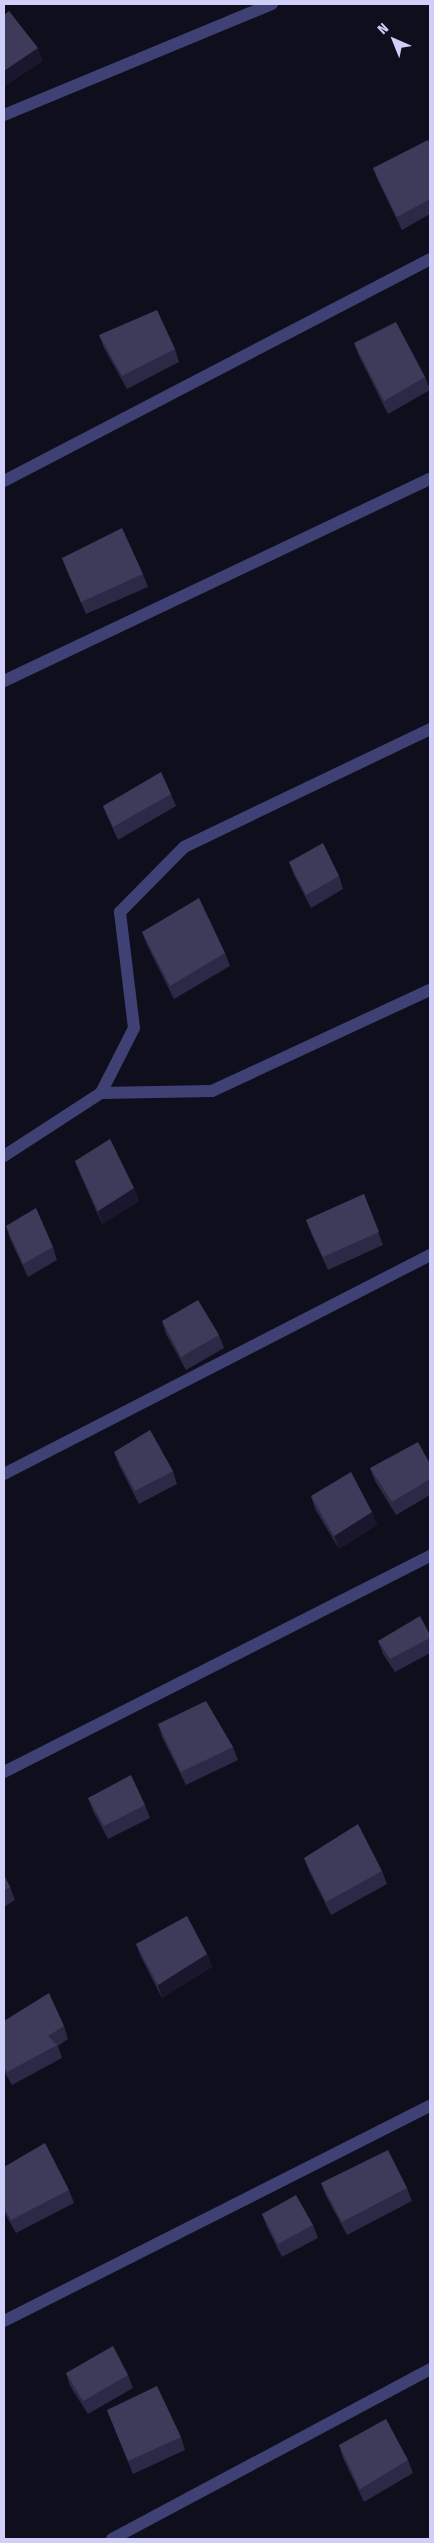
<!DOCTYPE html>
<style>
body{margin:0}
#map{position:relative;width:434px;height:2543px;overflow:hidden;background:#0f0e1c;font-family:"Fira Sans Condensed",sans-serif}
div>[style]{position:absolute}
.minor>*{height:12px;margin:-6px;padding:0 6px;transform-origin:6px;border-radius:6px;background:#3f4175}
.wall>*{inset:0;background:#2c2947}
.shaded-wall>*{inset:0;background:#19162e}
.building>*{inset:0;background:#3e3a5a}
span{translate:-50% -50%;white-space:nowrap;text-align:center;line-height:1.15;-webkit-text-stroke:5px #0f0e1c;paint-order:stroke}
.frame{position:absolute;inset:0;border:5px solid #d0cff9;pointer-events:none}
.north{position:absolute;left:369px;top:15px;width:50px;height:50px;-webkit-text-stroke:4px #0f0e1c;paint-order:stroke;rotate:316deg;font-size:14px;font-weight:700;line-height:20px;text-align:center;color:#d0cff9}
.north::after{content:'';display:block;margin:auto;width:18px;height:22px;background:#d0cff9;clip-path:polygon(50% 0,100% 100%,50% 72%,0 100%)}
</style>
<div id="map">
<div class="minor">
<div style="left:4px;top:115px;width:290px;rotate:-22.5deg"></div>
<div style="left:4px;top:481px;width:480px;rotate:-27.5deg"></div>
<div style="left:4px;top:681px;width:471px;rotate:-25.4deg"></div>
<div style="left:101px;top:1093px;width:73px;rotate:-63.1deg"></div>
<div style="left:134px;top:1028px;width:117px;rotate:-96.9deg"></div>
<div style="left:120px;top:912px;width:91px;rotate:-45.4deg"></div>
<div style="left:184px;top:847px;width:273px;rotate:-25.6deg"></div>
<div style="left:4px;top:1156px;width:116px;rotate:-33deg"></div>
<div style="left:101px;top:1093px;width:111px;rotate:-1deg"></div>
<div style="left:212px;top:1091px;width:240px;rotate:-24.9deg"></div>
<div style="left:4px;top:1474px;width:479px;rotate:-27.2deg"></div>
<div style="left:4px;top:1772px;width:478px;rotate:-26.9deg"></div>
<div style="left:4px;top:2321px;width:477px;rotate:-26.8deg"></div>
<div style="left:112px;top:2539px;width:361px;rotate:-28.1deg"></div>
</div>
<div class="wall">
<div style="clip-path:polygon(430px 145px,430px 214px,402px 230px,378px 181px,373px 168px)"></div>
<div style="clip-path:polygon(99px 335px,175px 349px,179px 362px,127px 389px,104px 348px)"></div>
<div style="clip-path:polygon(354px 343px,425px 377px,430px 390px,388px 414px,359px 356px)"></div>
<div style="clip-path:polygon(62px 558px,143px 574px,148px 587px,86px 614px,67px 571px)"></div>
<div style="clip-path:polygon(171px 794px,176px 806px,118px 840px,108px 818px,103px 806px)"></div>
<div style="clip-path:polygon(289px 862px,339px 876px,343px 889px,311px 908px,294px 875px)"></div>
<div style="clip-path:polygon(142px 932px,225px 953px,230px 966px,174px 999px,147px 945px)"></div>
<div style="clip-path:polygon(75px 1161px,134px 1188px,139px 1201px,102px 1224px,80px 1174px)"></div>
<div style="clip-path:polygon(364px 1194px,383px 1245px,328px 1270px,311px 1233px,306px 1220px)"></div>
<div style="clip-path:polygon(6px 1226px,53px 1247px,57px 1260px,28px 1277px,10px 1239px)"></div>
<div style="clip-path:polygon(162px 1321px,219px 1335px,224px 1348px,186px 1370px,166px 1334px)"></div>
<div style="clip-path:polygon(114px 1452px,173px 1471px,177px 1484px,139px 1504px,119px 1465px)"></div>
<div style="clip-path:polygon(430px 1464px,430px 1495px,396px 1515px,375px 1481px,370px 1468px)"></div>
<div style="clip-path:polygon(311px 1496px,372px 1512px,377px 1525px,339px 1549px,315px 1509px)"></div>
<div style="clip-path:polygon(430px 1635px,430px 1653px,395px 1672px,383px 1654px,378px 1641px)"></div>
<div style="clip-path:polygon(158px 1724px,233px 1747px,238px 1760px,186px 1785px,162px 1737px)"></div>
<div style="clip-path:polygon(88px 1798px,145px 1805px,150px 1818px,108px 1839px,93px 1811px)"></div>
<div style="clip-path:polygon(304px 1858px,382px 1871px,387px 1884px,331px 1915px,309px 1871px)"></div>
<div style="clip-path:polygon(4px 1875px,10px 1887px,15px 1900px,4px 1907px)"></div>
<div style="clip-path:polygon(136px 1944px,207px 1954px,212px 1967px,162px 1998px,141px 1957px)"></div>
<div style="clip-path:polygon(4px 2021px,64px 2026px,68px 2039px,58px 2046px,62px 2058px,12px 2085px,4px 2071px)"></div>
<div style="clip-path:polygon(4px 2167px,69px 2190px,74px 2203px,16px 2233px,4px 2212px)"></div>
<div style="clip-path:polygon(321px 2183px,407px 2188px,412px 2201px,347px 2235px,326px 2196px)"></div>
<div style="clip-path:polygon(262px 2214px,313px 2225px,318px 2238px,282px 2257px,267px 2227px)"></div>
<div style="clip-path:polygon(66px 2373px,128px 2375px,133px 2388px,88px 2414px,70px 2386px)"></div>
<div style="clip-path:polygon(107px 2410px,181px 2437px,185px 2450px,133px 2474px)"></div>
<div style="clip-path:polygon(339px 2445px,408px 2460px,413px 2473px,364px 2502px,343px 2458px)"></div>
</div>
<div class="shaded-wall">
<div style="clip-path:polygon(38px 48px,43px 61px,4px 87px,4px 71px)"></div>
<div style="clip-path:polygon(134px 1188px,139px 1201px,102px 1224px,98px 1211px)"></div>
<div style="clip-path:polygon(372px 1512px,377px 1525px,339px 1549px,334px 1536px)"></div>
<div style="clip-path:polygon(207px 1954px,212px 1967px,162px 1998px,158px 1985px)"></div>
</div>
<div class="building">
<div style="clip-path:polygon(9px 11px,38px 48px,4px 71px,4px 15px)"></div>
<div style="clip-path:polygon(428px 140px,430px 145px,430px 199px,397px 217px,373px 168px)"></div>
<div style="clip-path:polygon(157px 310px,175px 349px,122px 376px,99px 335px)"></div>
<div style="clip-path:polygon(396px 322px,425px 377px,384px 401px,354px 343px)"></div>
<div style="clip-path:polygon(122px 528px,143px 574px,81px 602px,62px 558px)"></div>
<div style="clip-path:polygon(161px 772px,171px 794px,113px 827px,103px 806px)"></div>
<div style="clip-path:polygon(323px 843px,339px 876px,306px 895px,289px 862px)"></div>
<div style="clip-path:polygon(199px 898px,225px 953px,170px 986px,142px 932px)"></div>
<div style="clip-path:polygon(110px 1139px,134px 1188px,98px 1211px,75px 1161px)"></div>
<div style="clip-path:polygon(364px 1194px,379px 1232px,323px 1257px,306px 1220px)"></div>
<div style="clip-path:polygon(36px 1208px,53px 1247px,23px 1264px,6px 1226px)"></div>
<div style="clip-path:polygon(198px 1300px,219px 1335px,181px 1357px,162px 1321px)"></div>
<div style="clip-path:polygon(150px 1430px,173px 1471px,135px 1491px,114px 1452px)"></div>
<div style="clip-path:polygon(418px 1442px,430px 1464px,430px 1479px,392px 1502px,370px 1468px)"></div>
<div style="clip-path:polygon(351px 1472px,372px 1512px,334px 1536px,311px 1496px)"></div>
<div style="clip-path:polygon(420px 1616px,430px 1635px,430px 1638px,390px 1659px,378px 1641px)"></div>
<div style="clip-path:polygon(206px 1701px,233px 1747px,181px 1772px,158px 1724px)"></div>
<div style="clip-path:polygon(131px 1775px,145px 1805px,104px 1826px,88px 1798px)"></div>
<div style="clip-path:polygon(358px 1824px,382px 1871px,326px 1902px,304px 1858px)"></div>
<div style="clip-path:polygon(4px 1875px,10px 1887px,4px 1891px)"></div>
<div style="clip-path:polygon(187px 1916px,207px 1954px,158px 1985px,136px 1944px)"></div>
<div style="clip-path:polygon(49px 1993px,64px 2026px,48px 2036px,57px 2045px,7px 2072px,4px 2066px,4px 2021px)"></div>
<div style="clip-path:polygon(45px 2143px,69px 2190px,11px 2220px,4px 2208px,4px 2167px)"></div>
<div style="clip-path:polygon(388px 2150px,407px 2188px,342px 2222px,321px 2183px)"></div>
<div style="clip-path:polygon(296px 2195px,313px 2225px,278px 2244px,262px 2214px)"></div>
<div style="clip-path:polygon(113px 2346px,128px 2375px,83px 2401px,66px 2373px)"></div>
<div style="clip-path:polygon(157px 2386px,181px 2437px,128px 2461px,107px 2410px)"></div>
<div style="clip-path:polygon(386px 2419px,408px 2460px,360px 2489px,339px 2445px)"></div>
</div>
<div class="frame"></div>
<div class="north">N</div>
</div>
